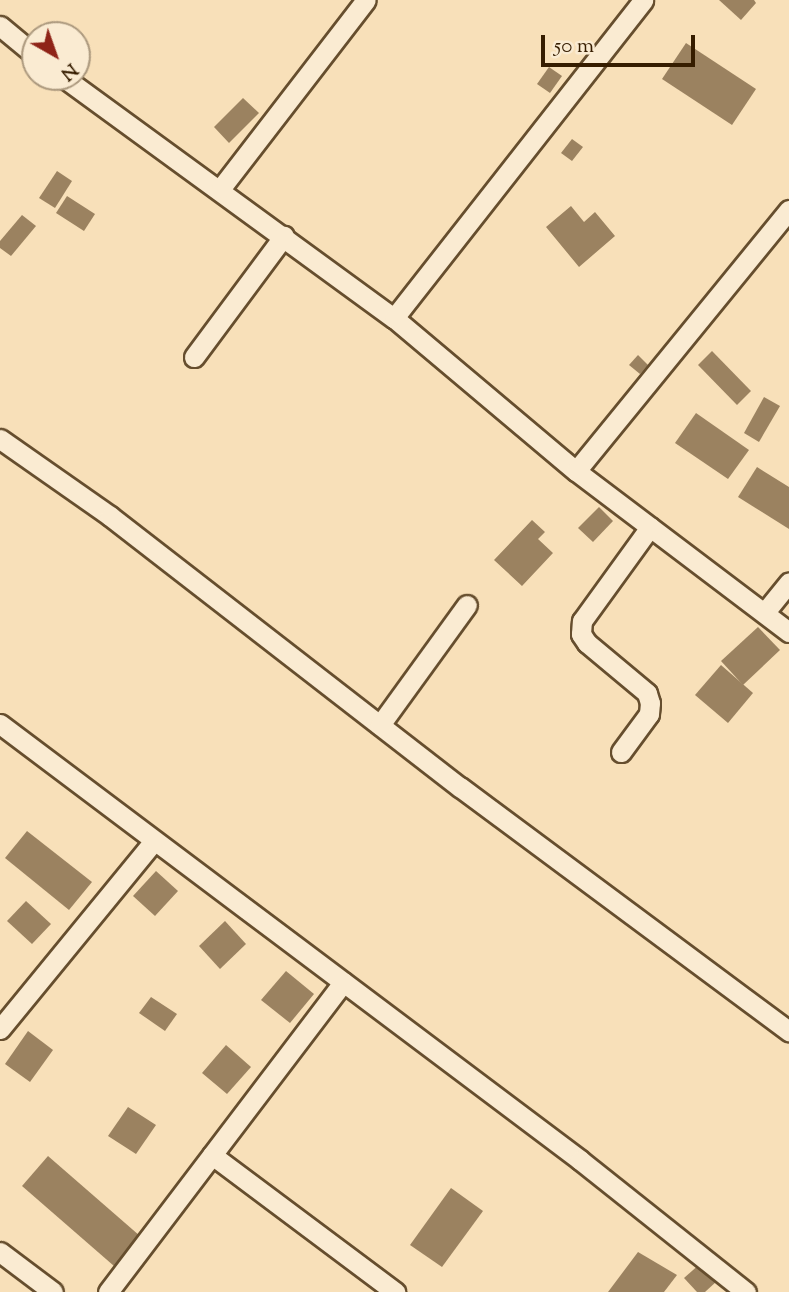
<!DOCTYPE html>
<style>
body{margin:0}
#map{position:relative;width:789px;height:1292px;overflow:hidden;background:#f8e0b9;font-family:"Sorts Mill Goudy",serif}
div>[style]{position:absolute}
.building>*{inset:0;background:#9b8260}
.roads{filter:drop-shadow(2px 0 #664e2e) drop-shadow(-2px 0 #664e2e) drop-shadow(0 2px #664e2e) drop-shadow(0 -2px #664e2e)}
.minor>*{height:19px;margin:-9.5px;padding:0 9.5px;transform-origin:9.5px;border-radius:9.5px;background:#faebd2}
span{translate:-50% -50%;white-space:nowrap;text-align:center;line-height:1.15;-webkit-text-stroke:6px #faebd2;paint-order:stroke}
.north{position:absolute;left:21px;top:21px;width:70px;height:70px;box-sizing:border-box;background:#faebd2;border:2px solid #ac997e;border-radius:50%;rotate:140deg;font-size:19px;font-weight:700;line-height:28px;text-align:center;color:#361d00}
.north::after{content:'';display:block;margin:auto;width:24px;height:32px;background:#8f2418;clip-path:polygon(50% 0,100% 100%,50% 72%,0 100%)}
.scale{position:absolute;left:541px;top:35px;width:154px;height:32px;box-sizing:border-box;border:4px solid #361d00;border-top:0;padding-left:9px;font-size:21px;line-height:24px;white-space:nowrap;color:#361d00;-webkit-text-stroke:5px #faebd2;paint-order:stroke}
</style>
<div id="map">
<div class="building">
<div style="clip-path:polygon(719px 0,754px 0,756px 3px,741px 20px)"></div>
<div style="clip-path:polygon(686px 43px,756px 89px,732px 125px,662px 79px)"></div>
<div style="clip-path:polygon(549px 67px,562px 76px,550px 93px,537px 84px)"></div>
<div style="clip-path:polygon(243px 98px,259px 113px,229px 143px,214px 127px)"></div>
<div style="clip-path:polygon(572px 139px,583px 147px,572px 161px,561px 153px)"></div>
<div style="clip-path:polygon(57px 171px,72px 181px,55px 208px,39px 198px)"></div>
<div style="clip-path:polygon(67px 196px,95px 214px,84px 231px,56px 213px)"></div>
<div style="clip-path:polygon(571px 206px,584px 222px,595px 212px,615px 236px,579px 267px,546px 227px)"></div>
<div style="clip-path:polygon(22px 215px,36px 226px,11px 256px,0 248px,0 241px)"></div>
<div style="clip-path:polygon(712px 351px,751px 391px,737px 405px,698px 365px)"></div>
<div style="clip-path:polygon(638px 355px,648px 365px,640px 374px,629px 365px)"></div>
<div style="clip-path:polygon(764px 397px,780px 406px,759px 442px,744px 433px)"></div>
<div style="clip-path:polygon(696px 413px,749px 450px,728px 479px,675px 443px)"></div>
<div style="clip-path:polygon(757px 467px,789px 487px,789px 529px,738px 497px)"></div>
<div style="clip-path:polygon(599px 507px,613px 521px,593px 542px,578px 528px)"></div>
<div style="clip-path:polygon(532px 520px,545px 532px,538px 539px,553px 553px,522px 586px,494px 560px)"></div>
<div style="clip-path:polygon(758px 627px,780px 650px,743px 685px,721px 661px)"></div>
<div style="clip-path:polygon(721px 665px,753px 693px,728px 723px,695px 695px)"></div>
<div style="clip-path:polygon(27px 831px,92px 882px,69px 910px,5px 858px)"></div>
<div style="clip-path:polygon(156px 871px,178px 891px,155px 916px,133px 896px)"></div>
<div style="clip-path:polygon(26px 901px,51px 924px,32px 944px,7px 921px)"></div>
<div style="clip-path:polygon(225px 921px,246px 944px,220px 969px,199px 946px)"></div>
<div style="clip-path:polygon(286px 971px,314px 994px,290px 1023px,261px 1000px)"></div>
<div style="clip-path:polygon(151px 997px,177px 1014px,165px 1031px,139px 1013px)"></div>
<div style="clip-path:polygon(28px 1031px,53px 1050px,30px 1082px,5px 1064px)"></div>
<div style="clip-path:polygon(226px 1045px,251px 1067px,227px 1094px,202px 1073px)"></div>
<div style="clip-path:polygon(128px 1107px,156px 1125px,136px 1154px,108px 1136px)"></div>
<div style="clip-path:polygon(48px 1156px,140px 1236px,114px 1266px,22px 1186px)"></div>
<div style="clip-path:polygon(451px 1188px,483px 1211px,442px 1267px,410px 1245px)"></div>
<div style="clip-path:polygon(638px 1252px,677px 1275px,664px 1292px,608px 1292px)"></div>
<div style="clip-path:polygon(701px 1263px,717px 1281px,705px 1292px,697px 1292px,684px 1278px)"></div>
</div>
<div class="roads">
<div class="minor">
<div style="left:0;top:26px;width:45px;rotate:39.6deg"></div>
<div style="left:63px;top:77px;width:409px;rotate:36.1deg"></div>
<div style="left:394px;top:318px;width:238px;rotate:40.1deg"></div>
<div style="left:576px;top:471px;width:267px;rotate:37.1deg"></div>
<div style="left:221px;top:188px;width:237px;rotate:-52.4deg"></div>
<div style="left:394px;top:318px;width:404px;rotate:-51.9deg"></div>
<div style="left:194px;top:357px;width:151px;rotate:-53.4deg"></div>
<div style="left:0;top:439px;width:134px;rotate:35deg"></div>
<div style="left:110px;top:516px;width:443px;rotate:37.8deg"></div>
<div style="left:460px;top:787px;width:410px;rotate:36.6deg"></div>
<div style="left:576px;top:471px;width:337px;rotate:-50.8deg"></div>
<div style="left:765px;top:612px;width:38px;rotate:-51deg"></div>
<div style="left:0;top:724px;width:726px;rotate:36.93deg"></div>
<div style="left:580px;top:1160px;width:212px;rotate:38.5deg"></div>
<div style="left:380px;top:725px;width:148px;rotate:-54.1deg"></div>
<div style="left:621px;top:752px;width:47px;rotate:-53.6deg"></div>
<div style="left:649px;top:714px;width:11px;rotate:-85deg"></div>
<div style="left:650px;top:703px;width:10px;rotate:-107deg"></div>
<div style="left:647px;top:693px;width:78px;rotate:-140.2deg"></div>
<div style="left:587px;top:643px;width:11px;rotate:-124deg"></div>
<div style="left:581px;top:634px;width:13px;rotate:-86deg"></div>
<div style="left:582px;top:621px;width:116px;rotate:-54.1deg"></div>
<div style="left:0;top:1029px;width:243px;rotate:-50.7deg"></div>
<div style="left:212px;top:1155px;width:229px;rotate:36.8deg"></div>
<div style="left:0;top:1252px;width:66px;rotate:37deg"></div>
<div style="left:108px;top:1292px;width:389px;rotate:-52.8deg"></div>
</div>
</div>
<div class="north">N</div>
<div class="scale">50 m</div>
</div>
